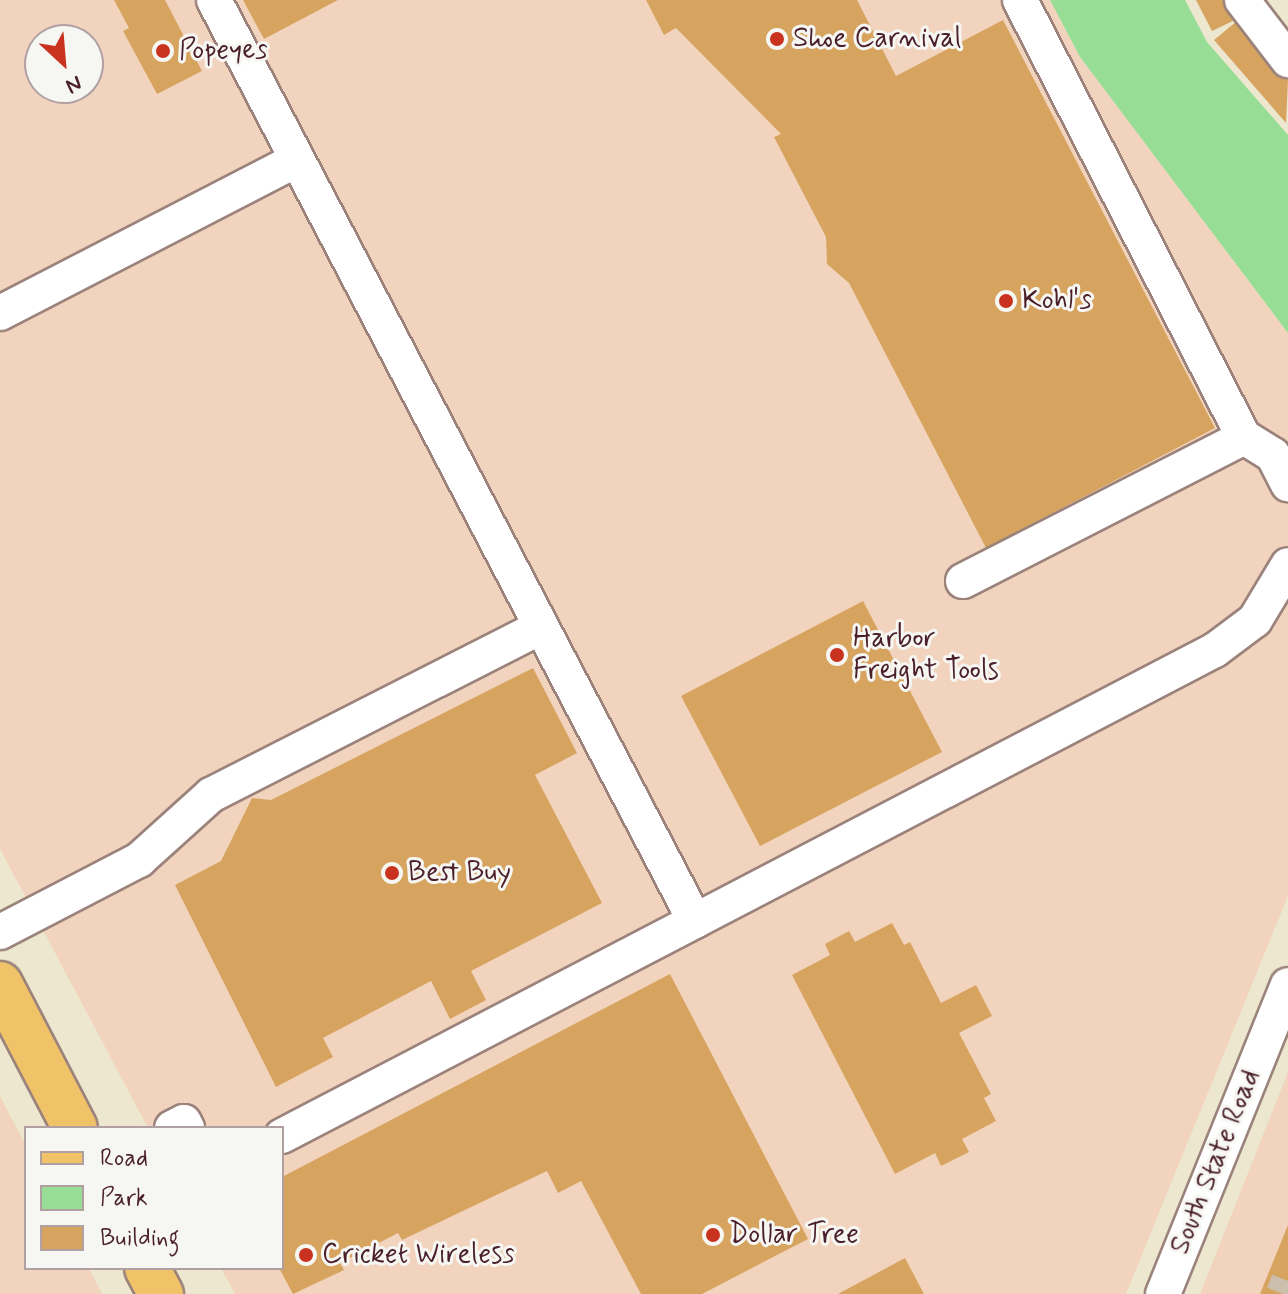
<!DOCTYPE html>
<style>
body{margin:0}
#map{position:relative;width:1288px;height:1294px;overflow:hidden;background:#ece7ce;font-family:Mynerve,sans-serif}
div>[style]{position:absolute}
.built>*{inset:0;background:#f2d4be}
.green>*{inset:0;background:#98dd96}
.building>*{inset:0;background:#d7a460}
.minor-tunnel>*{height:34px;margin-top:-17px;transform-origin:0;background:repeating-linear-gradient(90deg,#ccbfad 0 34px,transparent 0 51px)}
.roads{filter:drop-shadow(2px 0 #9b837c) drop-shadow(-2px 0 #9b837c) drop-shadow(0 2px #9b837c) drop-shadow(0 -2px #9b837c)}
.minor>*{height:34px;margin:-17px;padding:0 17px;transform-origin:17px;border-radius:17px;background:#fff}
.major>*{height:44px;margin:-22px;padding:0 22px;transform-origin:22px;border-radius:22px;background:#f1c369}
.dots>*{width:22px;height:22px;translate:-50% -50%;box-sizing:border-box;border:4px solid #f6f6f2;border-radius:50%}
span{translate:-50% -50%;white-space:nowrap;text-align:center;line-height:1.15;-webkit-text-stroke:6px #f6f6f2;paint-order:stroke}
.poi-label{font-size:28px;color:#4a1f2b}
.left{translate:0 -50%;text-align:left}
.street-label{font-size:28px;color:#4a1f2b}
.legend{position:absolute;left:24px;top:1126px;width:260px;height:144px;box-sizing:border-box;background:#f6f6f2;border:2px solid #b1a0a2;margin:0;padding:10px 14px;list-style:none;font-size:24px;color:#4a1f2b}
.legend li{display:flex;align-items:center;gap:16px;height:40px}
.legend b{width:40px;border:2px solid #b1a0a2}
.north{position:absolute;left:24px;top:24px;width:80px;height:80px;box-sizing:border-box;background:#f6f6f2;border:2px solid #b1a0a2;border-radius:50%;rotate:154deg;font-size:22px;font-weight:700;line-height:32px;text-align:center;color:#4a1f2b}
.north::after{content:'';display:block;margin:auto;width:28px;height:36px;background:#c8321e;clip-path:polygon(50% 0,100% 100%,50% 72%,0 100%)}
</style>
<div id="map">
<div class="built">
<div style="clip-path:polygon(evenodd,0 0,1050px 0,1080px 57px,1288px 333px,1288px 896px,1126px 1294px,235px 1294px,221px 1268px,282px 1268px,282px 1128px,148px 1128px,0 849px,0 0,40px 40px,88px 40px,88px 88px,40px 88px,40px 40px)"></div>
<div style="clip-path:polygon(1288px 1072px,1288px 1294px,1200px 1294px)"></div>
<div style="clip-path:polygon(0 1096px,26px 1146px,26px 1268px,89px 1268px,102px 1294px,0 1294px)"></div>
</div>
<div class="green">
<div style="clip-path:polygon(1050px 0,1185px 0,1207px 42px,1288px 135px,1288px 333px,1080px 57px)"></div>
</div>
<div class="building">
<div style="clip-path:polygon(114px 0,165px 0,202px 71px,157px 94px,123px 31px,129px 28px)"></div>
<div style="clip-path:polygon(243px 0,338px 0,264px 39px)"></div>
<div style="clip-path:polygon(646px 0,857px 0,896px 76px,1003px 20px,1215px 428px,986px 548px,849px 283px,827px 264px,826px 237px,774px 137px,781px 134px,676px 28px,664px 35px)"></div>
<div style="clip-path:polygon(1196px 0,1228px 0,1237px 19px,1212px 31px)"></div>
<div style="clip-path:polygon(1237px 21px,1288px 80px,1286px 123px,1214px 40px)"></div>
<div style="clip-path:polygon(863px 601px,942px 752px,760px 846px,681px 696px)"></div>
<div style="clip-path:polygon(533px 668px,577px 753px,535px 775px,602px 903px,471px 971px,486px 1000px,450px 1019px,431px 981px,323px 1038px,333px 1057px,276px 1087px,175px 885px,221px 861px,252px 798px,271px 800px)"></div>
<div style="clip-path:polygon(892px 923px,904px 945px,910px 942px,941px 1003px,976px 985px,992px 1016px,959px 1033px,991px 1094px,984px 1098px,996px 1121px,962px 1139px,969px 1152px,941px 1166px,935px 1153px,895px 1174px,792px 975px,830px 955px,825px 944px,849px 931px,855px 942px)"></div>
<div style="clip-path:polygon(670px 974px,808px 1239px,702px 1294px,641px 1294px,581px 1181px,558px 1193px,547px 1171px,402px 1240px,398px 1233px,340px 1263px,344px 1270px,293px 1294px,279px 1268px,282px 1177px)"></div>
<div style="clip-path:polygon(1288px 1225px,1288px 1294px,1260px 1294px)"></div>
<div style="clip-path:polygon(905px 1258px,924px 1294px,838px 1294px)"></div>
</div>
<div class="minor-tunnel">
<div style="left:1283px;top:1294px;width:14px;rotate:-69deg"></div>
</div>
<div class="roads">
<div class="minor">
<div style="left:214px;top:0;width:1039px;rotate:62.42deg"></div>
<div style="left:1020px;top:0;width:491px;rotate:62.9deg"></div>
<div style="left:1242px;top:0;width:76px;rotate:52.5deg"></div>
<div style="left:0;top:313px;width:334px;rotate:-27.3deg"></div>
<div style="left:963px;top:581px;width:316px;rotate:-27.1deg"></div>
<div style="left:1244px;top:437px;width:34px;rotate:32deg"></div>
<div style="left:1273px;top:455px;width:33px;rotate:63deg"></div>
<div style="left:0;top:932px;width:157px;rotate:-27.4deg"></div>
<div style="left:139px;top:860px;width:97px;rotate:-42.1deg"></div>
<div style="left:211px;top:795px;width:370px;rotate:-27deg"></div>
<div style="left:172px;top:1128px;width:13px;rotate:-27deg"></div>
<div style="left:184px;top:1122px;width:7px;rotate:63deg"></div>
<div style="left:282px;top:1136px;width:1052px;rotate:-27.52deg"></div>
<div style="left:1215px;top:650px;width:50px;rotate:-36.9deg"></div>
<div style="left:1255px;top:620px;width:64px;rotate:-59deg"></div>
<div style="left:1163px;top:1294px;width:333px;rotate:-68deg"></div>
</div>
<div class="major">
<div style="left:0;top:984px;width:162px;rotate:62.5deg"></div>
<div style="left:147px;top:1268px;width:30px;rotate:62deg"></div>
</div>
</div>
<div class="dots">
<div style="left:777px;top:39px;background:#c8321e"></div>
<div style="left:163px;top:51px;background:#c8321e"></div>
<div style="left:1006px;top:301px;background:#c8321e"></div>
<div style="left:837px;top:655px;background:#c8321e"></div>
<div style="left:392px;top:873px;background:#c8321e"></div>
<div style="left:713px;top:1235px;background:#c8321e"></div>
<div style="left:306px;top:1255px;background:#c8321e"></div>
</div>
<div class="poi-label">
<span class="left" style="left:793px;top:39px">Shoe Carnival</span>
<span class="left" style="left:179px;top:51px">Popeyes</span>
<span class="left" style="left:1022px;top:301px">Kohl's</span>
<span class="left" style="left:853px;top:655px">Harbor<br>Freight Tools</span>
<span class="left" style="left:408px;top:873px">Best Buy</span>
<span class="left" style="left:729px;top:1235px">Dollar Tree</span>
<span class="left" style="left:322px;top:1255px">Cricket Wireless</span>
</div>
<div class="street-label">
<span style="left:1216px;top:1162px;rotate:-68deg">South State Road</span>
</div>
<ul class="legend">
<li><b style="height:10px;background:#f1c369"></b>Road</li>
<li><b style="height:22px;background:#98dd96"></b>Park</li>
<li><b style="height:22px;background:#d7a460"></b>Building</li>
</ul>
<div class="north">N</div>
</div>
